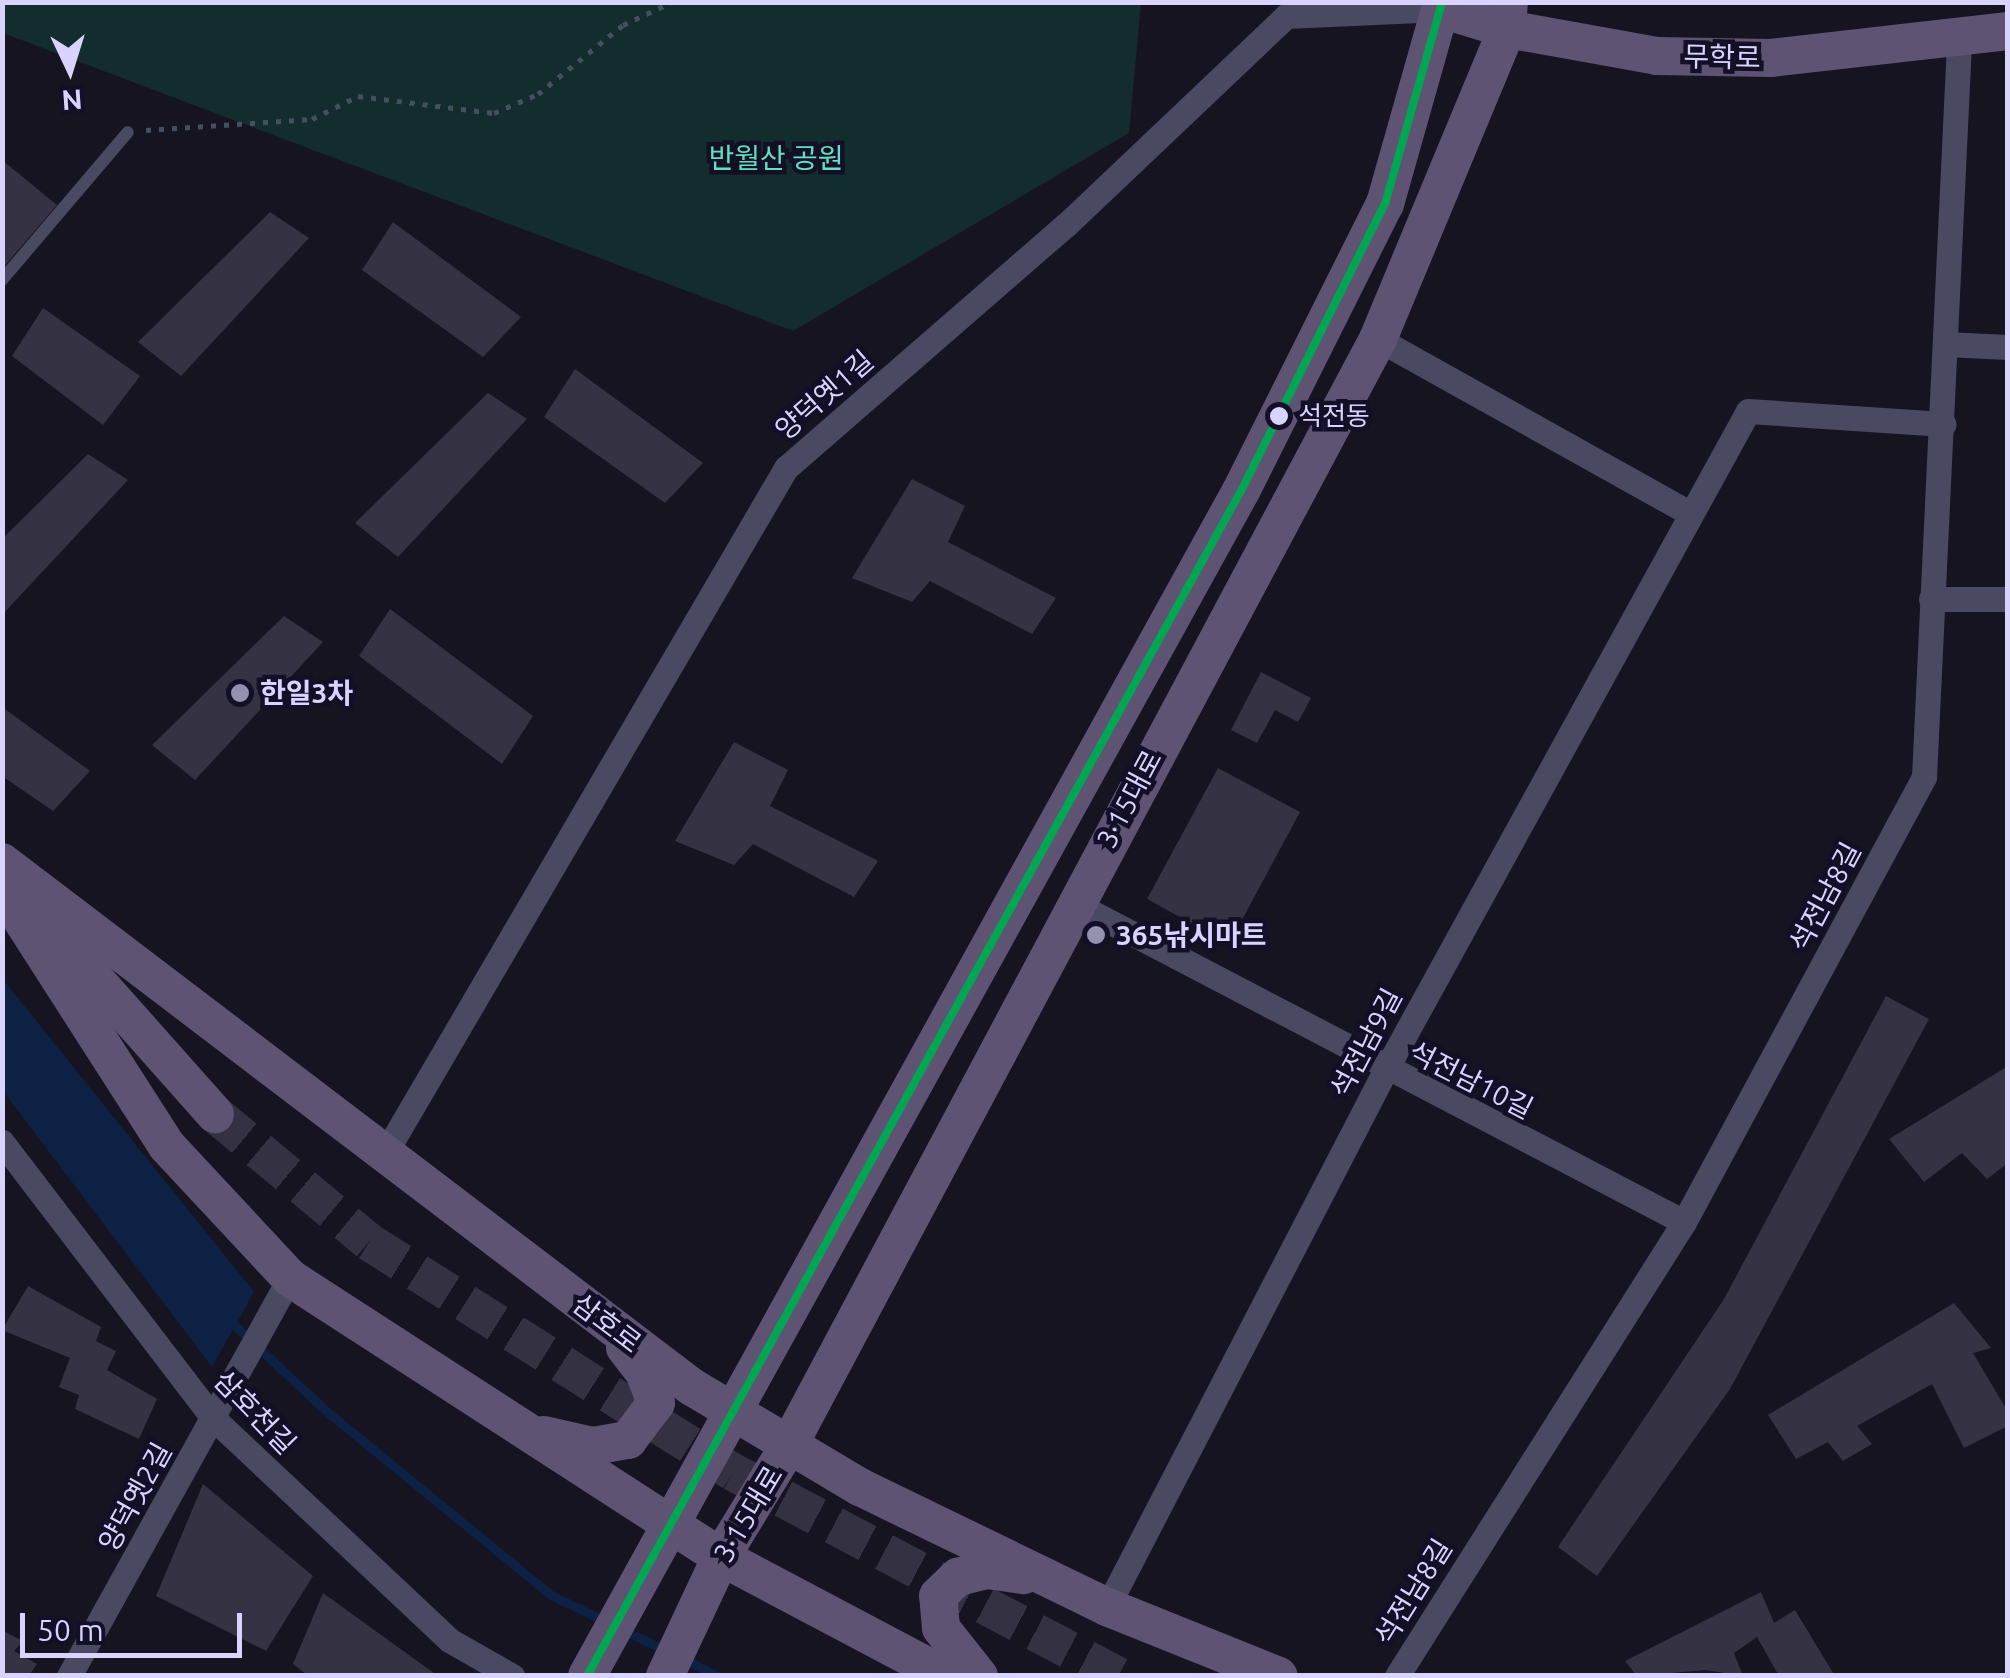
<!DOCTYPE html>
<meta charset="utf-8">
<style>
body{margin:0}
#map{position:relative;width:2010px;height:1678px;overflow:hidden;background:#161421;font-family:Ubuntu,"Noto Sans KR",sans-serif}
div>[style]{position:absolute}
.green>*{inset:0;background:#132c2d}
.water>*{inset:0;background:#0d2144}
.stream>*{height:9px;margin:-4.5px;padding:0 4.5px;transform-origin:4.5px;border-radius:4.5px;background:#0d2144}
.building>*{inset:0;background:#343243}
.primary-tunnel>*{height:38px;margin-top:-19px;transform-origin:0;background:repeating-linear-gradient(90deg,#333142 0 38px,transparent 0 57px)}
.path>*{height:5px;margin-top:-2.5px;transform-origin:0;background:repeating-linear-gradient(90deg,#44505f 0 5px,transparent 0 13px)}
.service>*{height:12px;margin:-6px;padding:0 6px;transform-origin:6px;border-radius:6px;background:#4a4962}
.minor>*{height:25px;margin:-12.5px;padding:0 12.5px;transform-origin:12.5px;border-radius:12.5px;background:#4a4962}
.primary>*{height:38px;margin:-19px;padding:0 19px;transform-origin:19px;border-radius:19px;background:#5e5373}
.bus-1>*{height:8px;margin:-4px;padding:0 4px;transform-origin:4px;border-radius:4px;background:#00a651}
.dots>*{width:28px;height:28px;translate:-50% -50%;box-sizing:border-box;border:5px solid #130f26;border-radius:50%}
span{translate:-50% -50%;white-space:nowrap;text-align:center;line-height:1.15;-webkit-text-stroke:9px #130f26;paint-order:stroke}
.bus-label{font-size:26px;color:#d9d4ff}
.left{translate:0 -50%;text-align:left}
.street-label{font-size:28px;color:#d9d4ff}
.park-label{font-size:28px;color:#5fe0c0}
.poi-label{font-size:28px;color:#d9d4ff;font-weight:700}
.frame{position:absolute;inset:0;border:5px solid #d9d4ff;pointer-events:none}
.north{position:absolute;left:20px;top:20px;width:100px;height:100px;-webkit-text-stroke:8px #130f26;paint-order:stroke;rotate:176deg;font-size:28px;font-weight:700;line-height:40px;text-align:center;color:#d9d4ff}
.north::after{content:'';display:block;margin:auto;width:35px;height:45px;background:#d9d4ff;clip-path:polygon(50% 0,100% 100%,50% 72%,0 100%)}
.scale{position:absolute;left:20px;top:1613px;width:222px;height:45px;box-sizing:border-box;border:5px solid #d9d4ff;border-top:0;padding-left:12px;font-size:30px;line-height:35px;white-space:nowrap;color:#d9d4ff;-webkit-text-stroke:8px #130f26;paint-order:stroke}
</style>
<div id="map">
<div class="green">
<div style="clip-path:polygon(2px 3px,3px 2px,1141px 3px,1129px 133px,793px 331px,3px 33px)"></div>
</div>
<div class="water">
<div style="clip-path:polygon(2px 978px,254px 1292px,212px 1367px,3px 1091px)"></div>
</div>
<div class="stream">
<div style="left:230px;top:1321px;width:130px;rotate:43.1deg"></div>
<div style="left:325px;top:1410px;width:292px;rotate:39.3deg"></div>
<div style="left:551px;top:1595px;width:62px;rotate:25.7deg"></div>
<div style="left:625px;top:1631px;width:44px;rotate:25.4deg"></div>
<div style="left:684px;top:1659px;width:37px;rotate:27deg"></div>
</div>
<div class="building">
<div style="clip-path:polygon(2px 160px,57px 205px,2px 269px)"></div>
<div style="clip-path:polygon(270px 212px,309px 238px,181px 376px,138px 342px)"></div>
<div style="clip-path:polygon(393px 222px,521px 317px,483px 357px,362px 270px)"></div>
<div style="clip-path:polygon(43px 308px,140px 376px,103px 425px,12px 356px)"></div>
<div style="clip-path:polygon(575px 369px,703px 463px,665px 503px,544px 417px)"></div>
<div style="clip-path:polygon(488px 393px,527px 419px,398px 557px,355px 523px)"></div>
<div style="clip-path:polygon(88px 454px,128px 480px,2px 615px,2px 539px)"></div>
<div style="clip-path:polygon(912px 479px,965px 506px,948px 542px,1056px 598px,1032px 634px,930px 581px,912px 602px,852px 578px)"></div>
<div style="clip-path:polygon(390px 609px,533px 716px,502px 764px,359px 656px)"></div>
<div style="clip-path:polygon(284px 616px,323px 642px,195px 780px,152px 745px)"></div>
<div style="clip-path:polygon(1261px 672px,1311px 698px,1298px 722px,1275px 710px,1257px 743px,1231px 730px)"></div>
<div style="clip-path:polygon(2px 707px,90px 771px,53px 811px,2px 776px)"></div>
<div style="clip-path:polygon(734px 742px,788px 770px,770px 806px,878px 861px,854px 897px,753px 844px,734px 865px,675px 841px)"></div>
<div style="clip-path:polygon(1218px 768px,1300px 812px,1229px 944px,1147px 899px)"></div>
<div style="clip-path:polygon(1886px 996px,1929px 1019px,1730px 1389px,1597px 1576px,1558px 1547px,1724px 1299px)"></div>
<div style="clip-path:polygon(2008px 1066px,2008px 1163px,1987px 1179px,1962px 1153px,1924px 1182px,1889px 1139px)"></div>
<div style="clip-path:polygon(28px 1286px,101px 1327px,96px 1341px,116px 1351px,107px 1370px,157px 1399px,139px 1439px,75px 1409px,79px 1395px,59px 1387px,70px 1358px,2px 1330px)"></div>
<div style="clip-path:polygon(1954px 1303px,1991px 1348px,1973px 1353px,2008px 1412px,2008px 1426px,1964px 1448px,1932px 1384px,1857px 1426px,1872px 1444px,1843px 1461px,1828px 1442px,1796px 1459px,1768px 1415px)"></div>
<div style="clip-path:polygon(203px 1484px,313px 1576px,266px 1651px,156px 1596px)"></div>
<div style="clip-path:polygon(1761px 1592px,1774px 1623px,1795px 1610px,1835px 1676px,1779px 1676px,1757px 1637px,1734px 1653px,1743px 1676px,1706px 1670px,1637px 1676px,1625px 1661px)"></div>
<div style="clip-path:polygon(323px 1593px,438px 1676px,308px 1676px,293px 1664px)"></div>
<div style="clip-path:polygon(2px 1630px,23px 1641px,14px 1651px,37px 1664px,29px 1676px,2px 1676px)"></div>
</div>
<div class="primary-tunnel">
<div style="left:215px;top:1114px;width:200px;rotate:39.7deg"></div>
<div style="left:369px;top:1242px;width:431px;rotate:32.3deg"></div>
<div style="left:733px;top:1472px;width:436px;rotate:27.9deg"></div>
</div>
<div class="path">
<div style="left:146px;top:130px;width:166px;rotate:-3.8deg"></div>
<div style="left:312px;top:119px;width:51px;rotate:-26.6deg"></div>
<div style="left:358px;top:96px;width:137px;rotate:7.1deg"></div>
<div style="left:494px;top:113px;width:48px;rotate:-23.4deg"></div>
<div style="left:538px;top:94px;width:109px;rotate:-39.1deg"></div>
<div style="left:623px;top:25px;width:54px;rotate:-25.1deg"></div>
</div>
<div class="service">
<div style="left:2px;top:280px;width:194px;rotate:-49.6deg"></div>
</div>
<div class="minor">
<div style="left:1378px;top:339px;width:354px;rotate:29.2deg"></div>
<div style="left:1945px;top:344px;width:63px;rotate:2.7deg"></div>
<div style="left:1931px;top:599px;width:77px"></div>
<div style="left:1074px;top:903px;width:688px;rotate:27.61deg"></div>
<div style="left:2px;top:1142px;width:347px;rotate:52.6deg"></div>
<div style="left:213px;top:1418px;width:324px;rotate:43.2deg"></div>
<div style="left:449px;top:1640px;width:73px;rotate:29.7deg"></div>
<div style="left:384px;top:1155px;width:796px;rotate:-59.67deg"></div>
<div style="left:786px;top:468px;width:372px;rotate:-41deg"></div>
<div style="left:1067px;top:224px;width:302px;rotate:-43.5deg"></div>
<div style="left:1286px;top:16px;width:155px;rotate:-2.6deg"></div>
<div style="left:1107px;top:1607px;width:604px;rotate:-62.59deg"></div>
<div style="left:1385px;top:1071px;width:753px;rotate:-61.19deg"></div>
<div style="left:1748px;top:411px;width:196px;rotate:3.8deg"></div>
<div style="left:69px;top:1676px;width:455px;rotate:-61deg"></div>
<div style="left:1397px;top:1676px;width:537px;rotate:-57.7deg"></div>
<div style="left:1684px;top:1222px;width:506px;rotate:-61.66deg"></div>
<div style="left:1924px;top:777px;width:736px;rotate:-87.27deg"></div>
</div>
<div class="primary">
<div style="left:1441px;top:9px;width:69px;rotate:16.9deg"></div>
<div style="left:1507px;top:29px;width:152px;rotate:10.2deg"></div>
<div style="left:1657px;top:56px;width:114px;rotate:1deg"></div>
<div style="left:1771px;top:58px;width:239px;rotate:-6.5deg"></div>
<div style="left:2px;top:862px;width:867px;rotate:37.27deg"></div>
<div style="left:692px;top:1387px;width:196px;rotate:30.8deg"></div>
<div style="left:860px;top:1487px;width:275px;rotate:25.9deg"></div>
<div style="left:1107px;top:1607px;width:185px;rotate:21.9deg"></div>
<div style="left:2px;top:889px;width:305px;rotate:57.3deg"></div>
<div style="left:167px;top:1146px;width:180px;rotate:47deg"></div>
<div style="left:290px;top:1278px;width:513px;rotate:32.92deg"></div>
<div style="left:721px;top:1557px;width:255px;rotate:27.9deg"></div>
<div style="left:47px;top:925px;width:253px;rotate:48.4deg"></div>
<div style="left:544px;top:1435px;width:50px;rotate:12.7deg"></div>
<div style="left:593px;top:1446px;width:36px;rotate:-10deg"></div>
<div style="left:628px;top:1440px;width:46px;rotate:-52.9deg"></div>
<div style="left:656px;top:1403px;width:33px;rotate:-111deg"></div>
<div style="left:644px;top:1372px;width:31px;rotate:-128deg"></div>
<div style="left:587px;top:1676px;width:1353px;rotate:-61.11deg"></div>
<div style="left:1241px;top:491px;width:321px;rotate:-63.4deg"></div>
<div style="left:1385px;top:204px;width:210px;rotate:-74.2deg"></div>
<div style="left:665px;top:1676px;width:132px;rotate:-64.8deg"></div>
<div style="left:721px;top:1557px;width:131px;rotate:-58.7deg"></div>
<div style="left:789px;top:1445px;width:1253px;rotate:-61.96deg"></div>
<div style="left:1378px;top:339px;width:336px;rotate:-67.4deg"></div>
<div style="left:1507px;top:29px;width:27px;rotate:-86deg"></div>
<div style="left:979px;top:1676px;width:61px;rotate:-128.4deg"></div>
<div style="left:941px;top:1628px;width:32px;rotate:-95deg"></div>
<div style="left:938px;top:1596px;width:28px;rotate:-44deg"></div>
<div style="left:958px;top:1577px;width:30px;rotate:-14deg"></div>
<div style="left:987px;top:1570px;width:37px;rotate:8deg"></div>
</div>
<div class="bus-1">
<div style="left:587px;top:1676px;width:1353px;rotate:-61.11deg"></div>
<div style="left:1241px;top:491px;width:321px;rotate:-63.4deg"></div>
<div style="left:1385px;top:204px;width:210px;rotate:-74.2deg"></div>
</div>
<div class="dots">
<div style="left:1279px;top:416px;background:#d9d4ff"></div>
<div style="left:240px;top:693px;background:#9591b1"></div>
<div style="left:1096px;top:935px;background:#9591b1"></div>
</div>
<div class="bus-label">
<span class="left" style="left:1298px;top:416px">석전동</span>
</div>
<div class="street-label">
<span style="left:1722px;top:57px;rotate:1deg">무학로</span>
<span style="left:824px;top:395px;rotate:-41deg">양덕옛1길</span>
<span style="left:1129px;top:799px;rotate:-62deg">3·15대로</span>
<span style="left:1825px;top:897px;rotate:-62deg">석전남8길</span>
<span style="left:1366px;top:1043px;rotate:-62deg">석전남9길</span>
<span style="left:1471px;top:1080px;rotate:27deg">석전남10길</span>
<span style="left:607px;top:1323px;rotate:37deg">삼호로</span>
<span style="left:255px;top:1412px;rotate:46deg">삼호천길</span>
<span style="left:135px;top:1497px;rotate:-61deg">양덕옛2길</span>
<span style="left:748px;top:1514px;rotate:-59deg">3·15대로</span>
<span style="left:1413px;top:1592px;rotate:-58deg">석전남8길</span>
</div>
<div class="park-label">
<span style="left:776px;top:158px">반월산 공원</span>
</div>
<div class="poi-label">
<span class="left" style="left:260px;top:693px">한일3차</span>
<span class="left" style="left:1116px;top:935px">365낚시마트</span>
</div>
<div class="frame"></div>
<div class="north">N</div>
<div class="scale">50 m</div>
</div>
